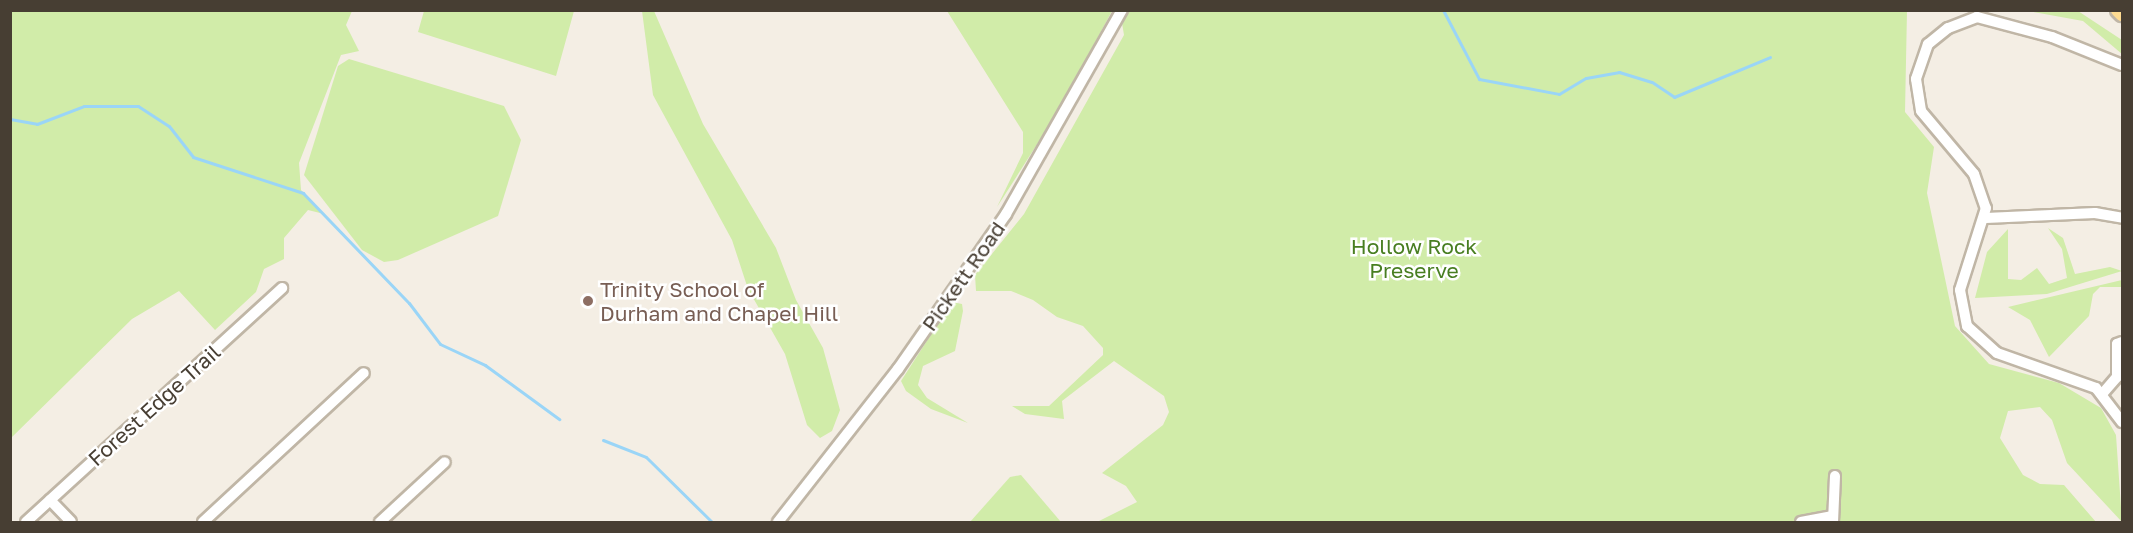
<!DOCTYPE html>
<style>
body{margin:0}
#map{position:relative;width:2133px;height:533px;overflow:hidden;background:#f4eee4;font-family:"Golos Text",sans-serif}
div>[style]{position:absolute}
.green>*{inset:0;background:#d1eca9}
.stream>*{height:3px;margin:-1.5px;padding:0 1.5px;transform-origin:1.5px;border-radius:1.5px;background:#9ad5f7}
.roads{filter:drop-shadow(2px 0 #c0b6a6) drop-shadow(-2px 0 #c0b6a6) drop-shadow(0 2px #c0b6a6) drop-shadow(0 -2px #c0b6a6)}
.minor>*{height:10px;margin:-5px;padding:0 5px;transform-origin:5px;border-radius:5px;background:#fff}
.major>*{height:14px;margin:-7px;padding:0 7px;transform-origin:7px;border-radius:7px;background:#ffdc92}
.dots>*{width:16px;height:16px;translate:-50% -50%;box-sizing:border-box;border:3px solid #fff;border-radius:50%}
span{translate:-50% -50%;white-space:nowrap;text-align:center;line-height:1.15;-webkit-text-stroke:5px #fff;paint-order:stroke}
.park-label{font-size:21px;color:#487e21}
.street-label{font-size:21px;color:#473e33}
.education-label{font-size:21px;color:#785e54}
.left{translate:0 -50%;text-align:left}
.frame{position:absolute;inset:0;border:12px solid #473e33;pointer-events:none}
</style>
<div id="map">
<div class="green">
<div style="clip-path:polygon(11px 10px,352px 11px,346px 25px,359px 51px,341px 55px,299px 163px,301px 190px,324px 214px,308px 210px,284px 238px,284px 259px,264px 269px,256px 292px,215px 330px,179px 291px,154px 306px,132px 319px,11px 438px)"></div>
<div style="clip-path:polygon(424px 11px,424px 10px,574px 11px,556px 76px,418px 32px)"></div>
<div style="clip-path:polygon(642px 11px,654px 11px,703px 124px,776px 248px,796px 300px,823px 348px,840px 410px,832px 431px,820px 438px,807px 425px,785px 354px,748px 289px,732px 240px,653px 95px)"></div>
<div style="clip-path:polygon(947px 11px,1112px 11px,1059px 110px,997px 207px,1023px 153px,1023px 132px)"></div>
<div style="clip-path:polygon(1120px 11px,1907px 11px,1905px 112px,1934px 147px,1927px 193px,1955px 326px,1989px 364px,2059px 383px,2101px 408px,2116px 435px,2122px 522px,2067px 463px,2052px 420px,2040px 407px,2008px 411px,2000px 438px,2023px 475px,2040px 484px,2064px 485px,2096px 522px,1097px 522px,1137px 502px,1126px 486px,1102px 473px,1163px 425px,1169px 412px,1164px 396px,1114px 361px,1062px 401px,1064px 419px,1025px 414px,1012px 406px,1049px 406px,1103px 355px,1103px 348px,1083px 326px,1057px 317px,1033px 300px,1011px 291px,976px 291px,975px 275px,1024px 214px,1124px 35px)"></div>
<div style="clip-path:polygon(2028px 11px,2078px 11px,2122px 40px,2122px 54px,2083px 21px)"></div>
<div style="clip-path:polygon(349px 59px,504px 106px,521px 140px,498px 216px,398px 260px,384px 262px,362px 250px,304px 175px,338px 66px)"></div>
<div style="clip-path:polygon(2048px 228px,2063px 238px,2075px 274px,2110px 267px,2122px 271px,2047px 294px,1975px 298px,1987px 252px,2008px 229px,2008px 279px,2021px 280px,2037px 268px,2049px 284px,2067px 278px,2062px 249px)"></div>
<div style="clip-path:polygon(2122px 280px,2122px 287px,2100px 287px,2093px 294px,2089px 316px,2049px 357px,2030px 320px,2008px 307px)"></div>
<div style="clip-path:polygon(952px 302px,962px 304px,963px 311px,955px 351px,923px 366px,918px 385px,927px 398px,968px 423px,931px 409px,906px 391px,901px 381px)"></div>
<div style="clip-path:polygon(1021px 475px,1061px 522px,970px 522px,1010px 477px)"></div>
</div>
<div class="stream">
<div style="left:1443px;top:10px;width:78px;rotate:62.4deg"></div>
<div style="left:1479px;top:79px;width:81px;rotate:10.6deg"></div>
<div style="left:1559px;top:94px;width:31px;rotate:-31deg"></div>
<div style="left:1586px;top:78px;width:34px;rotate:-10deg"></div>
<div style="left:1619px;top:72px;width:34px;rotate:17deg"></div>
<div style="left:1652px;top:82px;width:27px;rotate:34deg"></div>
<div style="left:1674px;top:97px;width:104px;rotate:-22.6deg"></div>
<div style="left:10px;top:119px;width:27px;rotate:10deg"></div>
<div style="left:37px;top:124px;width:50px;rotate:-21deg"></div>
<div style="left:84px;top:106px;width:54px"></div>
<div style="left:138px;top:106px;width:37px;rotate:33deg"></div>
<div style="left:169px;top:126px;width:39px;rotate:52deg"></div>
<div style="left:193px;top:157px;width:116px;rotate:18.1deg"></div>
<div style="left:303px;top:193px;width:153px;rotate:46.1deg"></div>
<div style="left:409px;top:303px;width:51px;rotate:52.9deg"></div>
<div style="left:440px;top:344px;width:50px;rotate:25deg"></div>
<div style="left:485px;top:365px;width:92px;rotate:36.1deg"></div>
<div style="left:603px;top:440px;width:46px;rotate:21.6deg"></div>
<div style="left:646px;top:457px;width:93px;rotate:44.6deg"></div>
</div>
<div class="roads">
<div class="minor">
<div style="left:2122px;top:65px;width:75px;rotate:-158.2deg"></div>
<div style="left:2052px;top:37px;width:78px;rotate:-165.1deg"></div>
<div style="left:1977px;top:17px;width:31px;rotate:159deg"></div>
<div style="left:1948px;top:28px;width:26px;rotate:141deg"></div>
<div style="left:1928px;top:44px;width:37px;rotate:109deg"></div>
<div style="left:1916px;top:79px;width:32px;rotate:81deg"></div>
<div style="left:1921px;top:111px;width:82px;rotate:49.9deg"></div>
<div style="left:1974px;top:174px;width:36px;rotate:71deg"></div>
<div style="left:1986px;top:208px;width:86px;rotate:107.6deg"></div>
<div style="left:1960px;top:290px;width:37px;rotate:79deg"></div>
<div style="left:1967px;top:326px;width:40px;rotate:42deg"></div>
<div style="left:1997px;top:353px;width:105px;rotate:19.5deg"></div>
<div style="left:2096px;top:388px;width:43px;rotate:52.6deg"></div>
<div style="left:1986px;top:218px;width:109px;rotate:-2.6deg"></div>
<div style="left:2095px;top:213px;width:27px;rotate:10deg"></div>
<div style="left:2103px;top:393px;width:21px;rotate:-49deg"></div>
<div style="left:2117px;top:377px;width:33px;rotate:-90deg"></div>
<div style="left:2117px;top:344px;width:5px;rotate:-22deg"></div>
<div style="left:50px;top:500px;width:30px;rotate:46deg"></div>
<div style="left:26px;top:522px;width:347px;rotate:-42.4deg"></div>
<div style="left:203px;top:522px;width:219px;rotate:-42.8deg"></div>
<div style="left:380px;top:522px;width:88px;rotate:-42.7deg"></div>
<div style="left:778px;top:522px;width:194px;rotate:-51.9deg"></div>
<div style="left:898px;top:369px;width:189px;rotate:-55.1deg"></div>
<div style="left:1006px;top:214px;width:235px;rotate:-60.4deg"></div>
<div style="left:1801px;top:522px;width:31px;rotate:-11deg"></div>
<div style="left:1833px;top:522px;width:46px;rotate:-87.5deg"></div>
</div>
<div class="major">
<div style="left:2118px;top:10px;width:6px;rotate:45deg"></div>
</div>
</div>
<div class="dots">
<div style="left:588px;top:301px;background:#8d6e63"></div>
</div>
<div class="park-label">
<span style="left:1414px;top:258px">Hollow Rock<br>Preserve</span>
</div>
<div class="street-label">
<span style="left:963px;top:276px;rotate:-55deg">Pickett Road</span>
<span style="left:154px;top:405px;rotate:-42deg">Forest Edge Trail</span>
</div>
<div class="education-label">
<span class="left" style="left:600px;top:301px">Trinity School of<br>Durham and Chapel Hill</span>
</div>
<div class="frame"></div>
</div>
